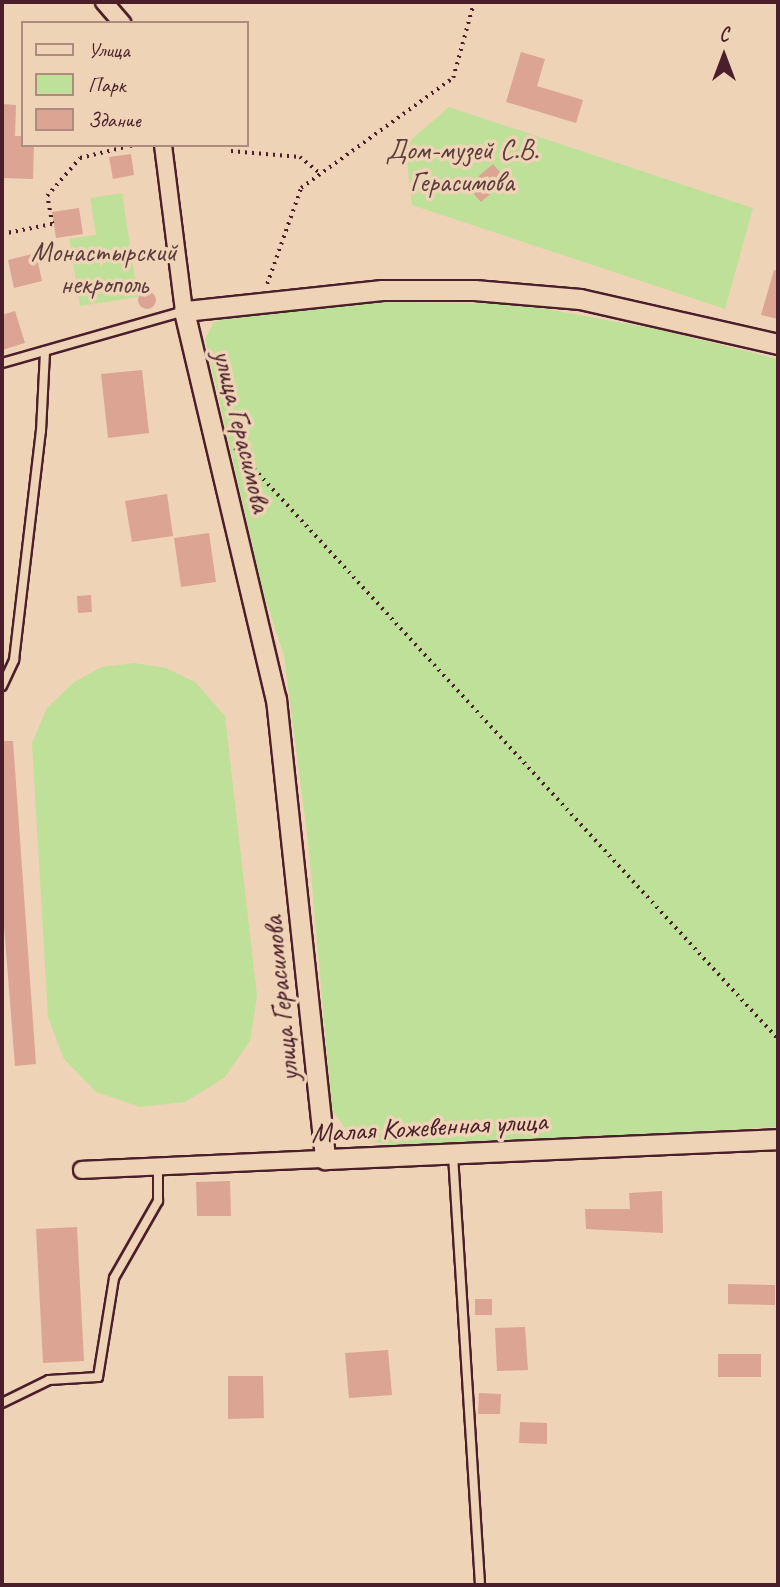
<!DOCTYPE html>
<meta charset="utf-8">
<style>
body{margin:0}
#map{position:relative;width:780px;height:1587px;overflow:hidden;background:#efd3b6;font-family:Caveat,sans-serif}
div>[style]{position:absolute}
.green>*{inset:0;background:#bfe099}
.building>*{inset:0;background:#dca593}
.round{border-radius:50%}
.path>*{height:3.5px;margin-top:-1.75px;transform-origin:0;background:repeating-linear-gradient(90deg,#4a1f2b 0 2px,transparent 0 7px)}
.roads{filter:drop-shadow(2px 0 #4a1f2b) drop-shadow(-2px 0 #4a1f2b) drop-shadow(0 2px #4a1f2b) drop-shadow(0 -2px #4a1f2b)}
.service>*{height:8px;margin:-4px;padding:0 4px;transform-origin:4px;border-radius:4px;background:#efd3b6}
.minor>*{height:16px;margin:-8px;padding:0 8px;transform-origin:8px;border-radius:8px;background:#efd3b6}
.tertiary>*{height:19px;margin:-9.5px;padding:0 9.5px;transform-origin:9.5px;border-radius:9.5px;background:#efd3b6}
span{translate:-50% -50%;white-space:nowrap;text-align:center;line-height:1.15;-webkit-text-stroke:7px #efd3b6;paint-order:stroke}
.park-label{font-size:28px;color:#5c3c3c}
.street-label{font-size:28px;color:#4a1f2b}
.frame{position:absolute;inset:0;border:4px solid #4a1f2b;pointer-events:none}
.legend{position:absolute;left:21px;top:21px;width:228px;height:126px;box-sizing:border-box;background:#efd3b6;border:2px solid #ad8b7e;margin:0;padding:9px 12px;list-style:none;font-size:21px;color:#4a1f2b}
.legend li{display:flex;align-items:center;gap:14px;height:35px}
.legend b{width:35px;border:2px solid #ad8b7e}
.north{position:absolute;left:689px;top:21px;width:70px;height:70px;-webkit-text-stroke:5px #efd3b6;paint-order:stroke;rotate:0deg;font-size:19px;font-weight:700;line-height:28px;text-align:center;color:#4a1f2b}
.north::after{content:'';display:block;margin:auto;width:24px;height:32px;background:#4a1f2b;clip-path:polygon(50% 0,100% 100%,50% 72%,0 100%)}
</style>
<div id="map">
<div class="green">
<div style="clip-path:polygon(449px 107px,753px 208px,725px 309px,412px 205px,405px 145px)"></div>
<div style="clip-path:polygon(122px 193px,138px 297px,80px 306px,69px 239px,96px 235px,90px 198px)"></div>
<div style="clip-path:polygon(388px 302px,519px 304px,661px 330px,778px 359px,778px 1127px,398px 1147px,352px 1137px,332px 1110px,308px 841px,284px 656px,263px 591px,205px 339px,214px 322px,234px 316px)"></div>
<div style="clip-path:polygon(134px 663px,166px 668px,195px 682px,225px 716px,257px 996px,250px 1041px,224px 1078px,185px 1102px,140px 1107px,96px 1092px,64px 1059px,48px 1017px,32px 743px,47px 708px,74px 682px,102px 667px)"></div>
</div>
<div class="building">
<div style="clip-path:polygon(521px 52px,545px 59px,537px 86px,583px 100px,576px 123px,506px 102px)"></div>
<div style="clip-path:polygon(2px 104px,16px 105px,15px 136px,23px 136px,23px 145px,34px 145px,33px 179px,2px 178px)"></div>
<div style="clip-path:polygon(131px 154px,134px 175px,113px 179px,109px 157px)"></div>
<div style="clip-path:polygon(493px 164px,507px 180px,481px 202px,467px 186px)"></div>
<div style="clip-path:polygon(79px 208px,83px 234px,56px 238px,52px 212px)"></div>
<div style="clip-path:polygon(36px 253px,42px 281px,14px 288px,8px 260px)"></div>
<div style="clip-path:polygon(774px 270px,778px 271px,778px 319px,761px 315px)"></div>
<div class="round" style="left:138px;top:291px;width:18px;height:18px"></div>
<div style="clip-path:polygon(15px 311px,25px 343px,2px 350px,2px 315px)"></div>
<div style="clip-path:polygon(142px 370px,149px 433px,108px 438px,101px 374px)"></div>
<div style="clip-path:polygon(167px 494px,173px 536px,132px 542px,125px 501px)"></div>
<div style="clip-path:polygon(209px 533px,216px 582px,181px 587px,174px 538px)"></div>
<div style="clip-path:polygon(91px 595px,92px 612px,78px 613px,77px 596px)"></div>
<div style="clip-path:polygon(2px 741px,13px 741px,36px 1064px,15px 1066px,2px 900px)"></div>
<div style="clip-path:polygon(230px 1181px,231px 1216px,197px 1216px,196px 1182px)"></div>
<div style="clip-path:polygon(662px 1191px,663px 1233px,586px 1229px,585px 1209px,630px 1209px,629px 1193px)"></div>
<div style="clip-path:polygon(77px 1227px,84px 1361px,43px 1363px,36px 1229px)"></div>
<div style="clip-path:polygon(728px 1284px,775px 1285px,775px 1305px,728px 1304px)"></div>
<div style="clip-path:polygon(475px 1299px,492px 1299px,492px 1315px,475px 1315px)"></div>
<div style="clip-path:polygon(525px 1327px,528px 1370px,497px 1371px,495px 1328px)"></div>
<div style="clip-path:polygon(388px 1350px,392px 1395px,349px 1398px,345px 1353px)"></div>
<div style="clip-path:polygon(718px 1354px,761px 1354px,761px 1377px,718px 1377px)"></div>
<div style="clip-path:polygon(228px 1376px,263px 1376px,264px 1418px,228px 1419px)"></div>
<div style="clip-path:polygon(479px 1393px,501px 1394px,500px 1414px,478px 1414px)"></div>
<div style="clip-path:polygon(520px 1422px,547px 1423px,547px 1444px,519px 1443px)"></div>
</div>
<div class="path">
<div style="left:230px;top:145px;width:6px;rotate:81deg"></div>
<div style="left:231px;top:151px;width:69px;rotate:5deg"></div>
<div style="left:300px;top:157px;width:27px;rotate:39deg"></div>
<div style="left:130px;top:146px;width:6px;rotate:-9deg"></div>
<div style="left:2px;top:234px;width:51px;rotate:-11.3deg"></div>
<div style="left:52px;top:224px;width:28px;rotate:-100deg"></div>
<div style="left:47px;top:196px;width:50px;rotate:-49deg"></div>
<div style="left:80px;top:158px;width:46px;rotate:-13.7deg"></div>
<div style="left:267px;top:284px;width:102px;rotate:-70.5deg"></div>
<div style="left:301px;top:188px;width:188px;rotate:-35.9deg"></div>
<div style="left:453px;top:78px;width:79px;rotate:-74.6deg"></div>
<div style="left:235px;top:448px;width:803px;rotate:47.42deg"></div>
</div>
<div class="roads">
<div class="service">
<div style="left:2px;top:363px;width:189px;rotate:-15.9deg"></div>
<div style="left:2px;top:686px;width:29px;rotate:-65deg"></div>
<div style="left:14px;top:660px;width:231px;rotate:-83.3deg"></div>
<div style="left:41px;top:431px;width:80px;rotate:-87.1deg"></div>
<div style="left:453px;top:1155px;width:431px;rotate:86.4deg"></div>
<div style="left:2px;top:1403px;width:52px;rotate:-26.1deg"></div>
<div style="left:49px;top:1380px;width:49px;rotate:-3.5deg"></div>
<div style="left:98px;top:1377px;width:100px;rotate:-80.8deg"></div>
<div style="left:114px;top:1278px;width:89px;rotate:-60.3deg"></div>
<div style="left:158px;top:1201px;width:34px;rotate:-90deg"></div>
</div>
<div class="minor">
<div style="left:104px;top:2px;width:28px;rotate:49deg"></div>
<div style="left:163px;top:145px;width:167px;rotate:82.8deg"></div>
<div style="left:82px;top:1170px;width:243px;rotate:-2.6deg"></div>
</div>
<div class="tertiary">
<div style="left:778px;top:344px;width:203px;rotate:-167.2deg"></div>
<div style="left:580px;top:299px;width:106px;rotate:-175.1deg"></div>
<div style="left:474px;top:290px;width:92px;rotate:180deg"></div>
<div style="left:382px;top:290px;width:199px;rotate:173.9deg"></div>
<div style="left:184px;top:311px;width:399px;rotate:76.7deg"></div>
<div style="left:276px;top:699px;width:463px;rotate:83.9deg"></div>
<div style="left:325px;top:1159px;width:453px;rotate:-2.5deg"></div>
</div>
</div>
<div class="park-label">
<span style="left:462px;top:166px">Дом-музей С.В.<br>Герасимова</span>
<span style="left:104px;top:268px">Монастырский<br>некрополь</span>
</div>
<div class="street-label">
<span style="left:242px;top:431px;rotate:76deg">улица Герасимова</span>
<span style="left:281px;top:999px;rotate:-96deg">улица Герасимова</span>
<span style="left:429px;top:1127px;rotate:-3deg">Малая Кожевенная улица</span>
</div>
<div class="frame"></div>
<ul class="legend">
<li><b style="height:9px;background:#efd3b6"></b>Улица</li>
<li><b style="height:19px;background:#bfe099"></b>Парк</li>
<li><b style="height:19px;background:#dca593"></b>Здание</li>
</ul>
<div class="north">С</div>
</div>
